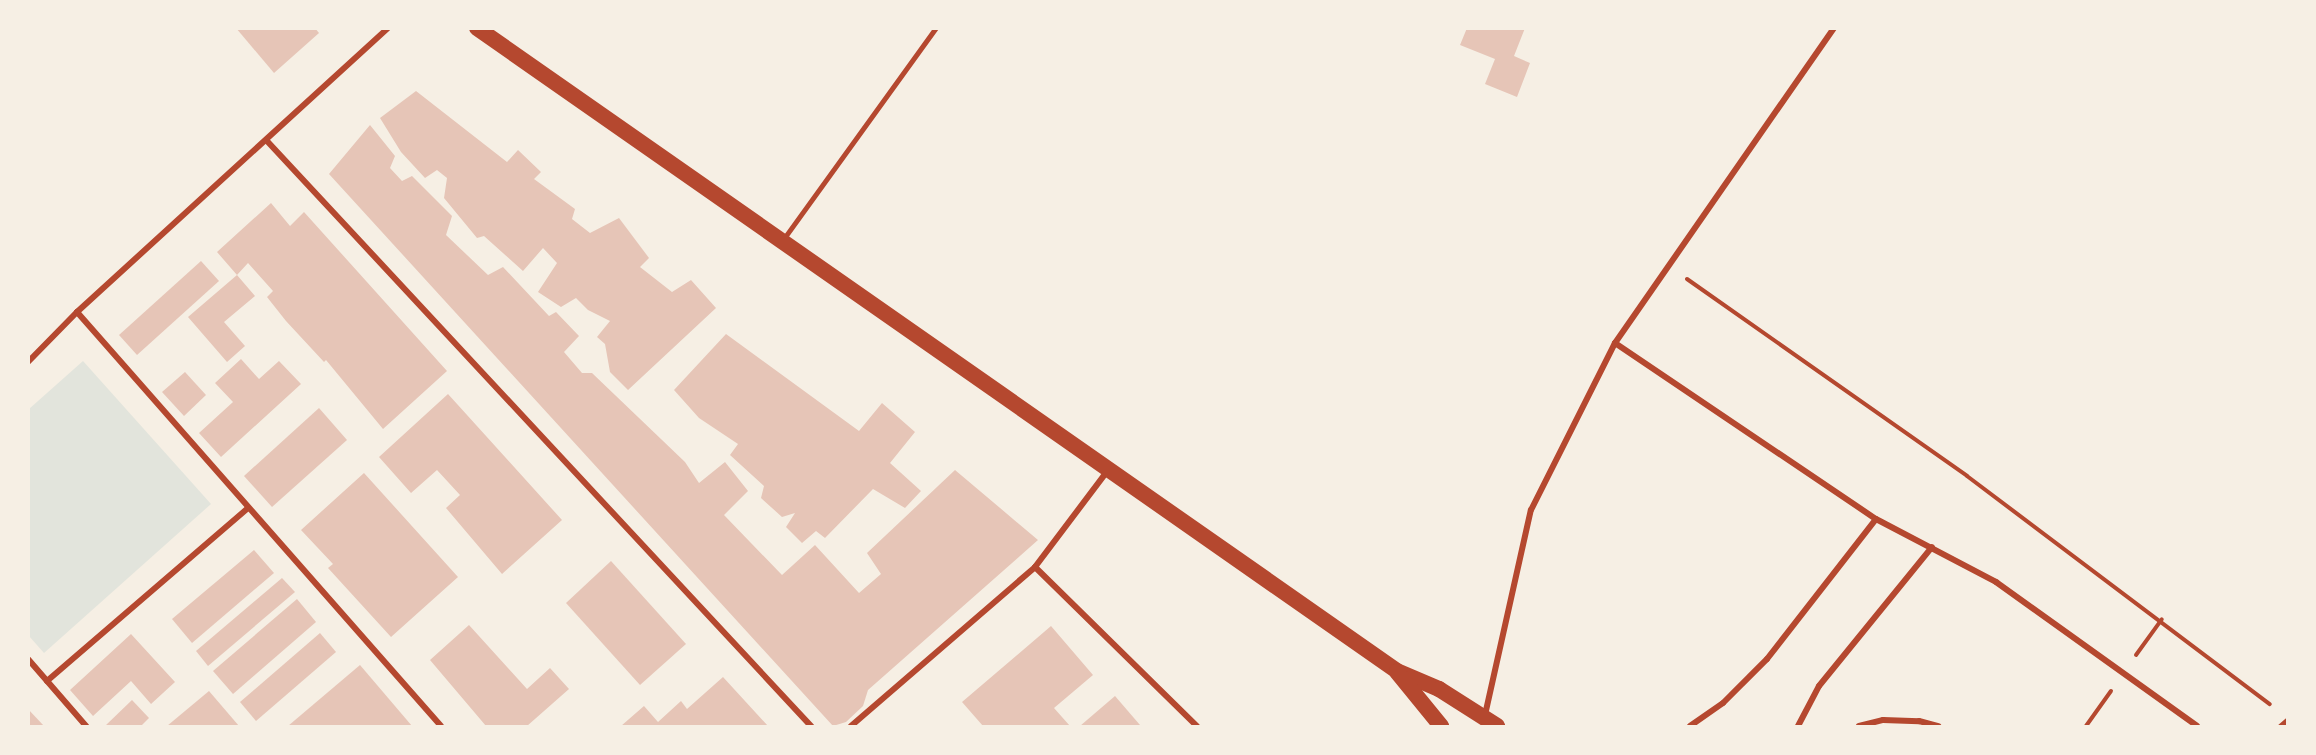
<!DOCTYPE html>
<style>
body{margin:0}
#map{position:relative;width:2316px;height:755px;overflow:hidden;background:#f6efe4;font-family:"Noto Sans",sans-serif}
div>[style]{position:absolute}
.green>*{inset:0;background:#e2e4dc}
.building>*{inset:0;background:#e6c5b7}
.path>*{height:4px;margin:-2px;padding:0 2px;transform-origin:2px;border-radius:2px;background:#b5482f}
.service>*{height:4.5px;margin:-2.25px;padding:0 2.25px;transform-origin:2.25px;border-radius:2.25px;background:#b5482f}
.minor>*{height:6px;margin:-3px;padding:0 3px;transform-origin:3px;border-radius:3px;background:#b5482f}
.trunk>*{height:16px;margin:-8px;padding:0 8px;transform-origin:8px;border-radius:8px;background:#b5482f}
span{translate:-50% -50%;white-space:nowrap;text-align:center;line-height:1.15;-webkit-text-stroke:6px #f6efe4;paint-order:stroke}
.frame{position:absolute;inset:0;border:30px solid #f6efe4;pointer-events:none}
</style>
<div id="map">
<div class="green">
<div style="clip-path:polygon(83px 361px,211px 504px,44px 653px,29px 636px,29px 409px)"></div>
</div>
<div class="building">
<div style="clip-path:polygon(236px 28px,315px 28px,319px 33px,274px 73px)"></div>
<div style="clip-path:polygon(1467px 28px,1525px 28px,1514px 56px,1530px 63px,1517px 97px,1485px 84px,1495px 59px,1460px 45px)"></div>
<div style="clip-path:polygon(416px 91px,507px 162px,518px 150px,541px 172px,534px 179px,575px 209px,572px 219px,590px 233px,619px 218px,649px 258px,640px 267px,672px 292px,691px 280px,716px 308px,628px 390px,610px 372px,605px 344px,597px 337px,610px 321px,588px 310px,576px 298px,561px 307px,538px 292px,557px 263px,543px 248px,523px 271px,484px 236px,477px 238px,444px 198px,447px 178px,437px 170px,425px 178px,401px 152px,380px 118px)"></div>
<div style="clip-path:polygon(370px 125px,395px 156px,390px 168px,402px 181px,412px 176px,452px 216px,446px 235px,488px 275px,503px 267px,549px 316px,556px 312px,579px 336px,564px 352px,582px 373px,592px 373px,685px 462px,699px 483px,725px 462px,748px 491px,724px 515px,782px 575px,815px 545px,859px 593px,881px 574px,867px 553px,955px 470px,1038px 540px,868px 690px,863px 706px,846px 722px,833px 726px,329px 174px)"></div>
<div style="clip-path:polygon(271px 203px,290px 226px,304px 212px,447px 371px,383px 429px,326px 360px,324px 362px,286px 321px,267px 297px,273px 291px,248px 263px,237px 275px,217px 252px)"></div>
<div style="clip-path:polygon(201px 261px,219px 281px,137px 355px,119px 335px)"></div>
<div style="clip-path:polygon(237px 275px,255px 296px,224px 322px,245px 346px,227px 362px,188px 317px)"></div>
<div style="clip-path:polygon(726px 334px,859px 431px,882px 403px,915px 432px,890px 463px,921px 491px,905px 508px,873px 489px,825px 538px,816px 531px,802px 543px,786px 527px,795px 513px,782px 517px,761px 498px,764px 486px,730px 455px,738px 444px,699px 418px,674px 390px)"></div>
<div style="clip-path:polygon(241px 359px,259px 379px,279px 361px,301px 384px,221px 457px,199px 433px,233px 402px,215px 383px)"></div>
<div style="clip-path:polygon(185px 372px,206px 395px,184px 416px,162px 392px)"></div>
<div style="clip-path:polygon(448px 394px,562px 520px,502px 574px,446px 508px,460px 495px,437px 470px,411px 493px,379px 457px)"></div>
<div style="clip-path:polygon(319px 408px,347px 440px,272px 507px,244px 476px)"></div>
<div style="clip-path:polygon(364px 473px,458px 577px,391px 637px,328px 568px,333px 564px,301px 530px)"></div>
<div style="clip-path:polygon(254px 550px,274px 573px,192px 643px,172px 619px)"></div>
<div style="clip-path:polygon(611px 561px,686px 644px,640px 685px,566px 603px)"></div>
<div style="clip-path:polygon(282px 578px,295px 592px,208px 666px,196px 651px)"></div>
<div style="clip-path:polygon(297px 599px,316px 622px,233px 694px,213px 671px)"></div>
<div style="clip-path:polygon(469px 625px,527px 689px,550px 668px,569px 689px,527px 726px,486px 726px,430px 660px)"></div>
<div style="clip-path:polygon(1051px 626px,1093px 675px,1054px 708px,1070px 726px,983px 726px,962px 702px)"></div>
<div style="clip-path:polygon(320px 633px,336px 652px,256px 721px,240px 702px)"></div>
<div style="clip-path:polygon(131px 634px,175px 682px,151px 704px,131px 681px,93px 716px,70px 690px)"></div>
<div style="clip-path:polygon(360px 665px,412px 726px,288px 726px)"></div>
<div style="clip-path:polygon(723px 677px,768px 726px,621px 726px,644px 706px,658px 722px,681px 701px,687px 709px)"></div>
<div style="clip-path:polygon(209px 691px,239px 726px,167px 726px)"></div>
<div style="clip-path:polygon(1115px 696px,1140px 725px,1080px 726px)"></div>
<div style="clip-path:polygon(132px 700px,149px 718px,141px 726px,105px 726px)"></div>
<div style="clip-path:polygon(28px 709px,44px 726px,28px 726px)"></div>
</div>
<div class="path">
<div style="left:1687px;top:279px;width:342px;rotate:35.1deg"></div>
<div style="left:1967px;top:476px;width:379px;rotate:37deg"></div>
<div style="left:2136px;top:655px;width:44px;rotate:-54.2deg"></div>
<div style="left:2086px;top:726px;width:43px;rotate:-54.5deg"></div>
</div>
<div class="service">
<div style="left:785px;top:237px;width:258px;rotate:-54.2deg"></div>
<div style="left:2280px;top:726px;width:11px;rotate:-41deg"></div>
</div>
<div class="minor">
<div style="left:267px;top:141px;width:799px;rotate:47.08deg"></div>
<div style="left:77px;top:312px;width:551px;rotate:48.68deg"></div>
<div style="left:1615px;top:343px;width:315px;rotate:34deg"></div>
<div style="left:1876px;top:519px;width:136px;rotate:27.7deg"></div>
<div style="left:1996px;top:582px;width:247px;rotate:35.6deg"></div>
<div style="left:28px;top:362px;width:70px;rotate:-45.6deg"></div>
<div style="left:77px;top:312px;width:421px;rotate:-42.4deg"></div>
<div style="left:1035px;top:567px;width:227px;rotate:44.5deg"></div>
<div style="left:28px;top:659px;width:89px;rotate:49.1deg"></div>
<div style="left:47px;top:681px;width:264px;rotate:-40.7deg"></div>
<div style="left:1485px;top:715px;width:210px;rotate:-77.4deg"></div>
<div style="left:1531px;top:510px;width:187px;rotate:-63.3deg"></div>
<div style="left:1615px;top:343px;width:384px;rotate:-55.2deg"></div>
<div style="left:851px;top:726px;width:243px;rotate:-40.8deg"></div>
<div style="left:1035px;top:567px;width:121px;rotate:-53deg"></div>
<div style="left:1690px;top:726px;width:40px;rotate:-34.9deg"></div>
<div style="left:1723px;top:703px;width:62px;rotate:-45deg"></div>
<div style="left:1767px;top:659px;width:177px;rotate:-52.1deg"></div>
<div style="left:1798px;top:726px;width:45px;rotate:-62.3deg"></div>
<div style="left:1819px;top:686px;width:179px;rotate:-50.9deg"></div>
<div style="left:1859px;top:726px;width:25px;rotate:-14deg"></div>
<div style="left:1883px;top:720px;width:36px;rotate:2deg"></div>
<div style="left:1919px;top:721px;width:20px;rotate:15deg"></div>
</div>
<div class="trunk">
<div style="left:477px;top:28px;width:1122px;rotate:34.95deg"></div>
<div style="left:1397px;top:671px;width:46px;rotate:23.2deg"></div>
<div style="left:1439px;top:689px;width:69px;rotate:32.5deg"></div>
<div style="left:1397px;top:672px;width:70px;rotate:50.8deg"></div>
</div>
<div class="frame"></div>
</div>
